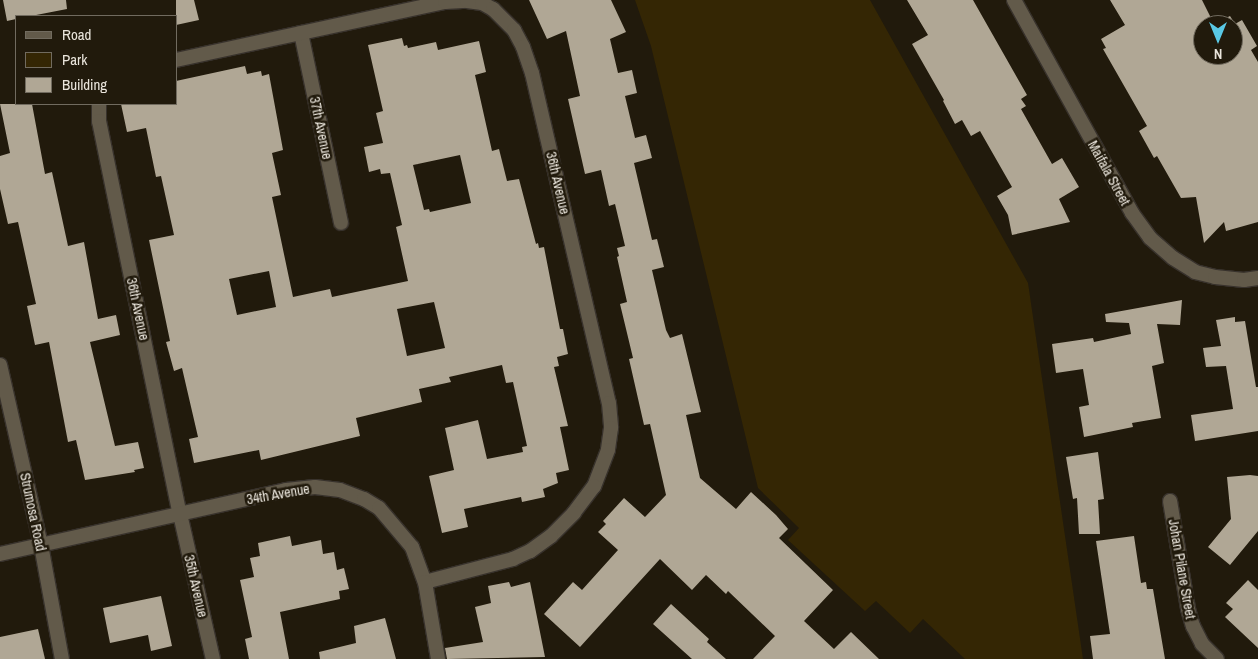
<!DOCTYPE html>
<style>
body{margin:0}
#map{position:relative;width:1258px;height:659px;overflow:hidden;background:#211a0c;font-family:"Archivo Narrow",sans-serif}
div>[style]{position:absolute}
.green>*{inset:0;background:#342604}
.building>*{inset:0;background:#b0a795}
.roads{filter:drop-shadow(1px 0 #38322c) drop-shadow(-1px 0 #38322c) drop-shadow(0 1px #38322c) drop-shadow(0 -1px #38322c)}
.minor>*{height:14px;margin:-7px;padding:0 7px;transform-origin:7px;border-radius:7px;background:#625a4a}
span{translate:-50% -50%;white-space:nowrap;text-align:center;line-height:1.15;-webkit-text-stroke:5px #211a0c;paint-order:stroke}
.street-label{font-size:14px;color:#eae5dc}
.legend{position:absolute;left:15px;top:15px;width:162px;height:90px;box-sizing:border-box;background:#211a0c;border:1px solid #716b5f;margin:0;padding:6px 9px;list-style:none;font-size:15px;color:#eae5dc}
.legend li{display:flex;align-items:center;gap:10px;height:25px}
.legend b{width:25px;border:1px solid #716b5f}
.north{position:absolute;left:1193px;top:15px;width:50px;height:50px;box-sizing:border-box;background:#211a0c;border:1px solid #716b5f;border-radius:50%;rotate:180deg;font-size:14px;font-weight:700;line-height:20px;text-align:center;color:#eae5dc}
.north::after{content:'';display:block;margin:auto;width:18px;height:22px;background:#59c8e5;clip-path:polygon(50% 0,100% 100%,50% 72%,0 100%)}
</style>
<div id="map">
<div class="green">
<div style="clip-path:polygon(635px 0,870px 0,1028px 283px,1083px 659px,965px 659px,923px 619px,910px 633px,876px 601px,865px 611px,788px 540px,799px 528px,758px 488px,651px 46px)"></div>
</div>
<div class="building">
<div style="clip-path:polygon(3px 0,66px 0,67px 9px,31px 16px,16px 16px,16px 19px,7px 21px)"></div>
<div style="clip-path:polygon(176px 0,194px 0,199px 20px,176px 25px)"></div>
<div style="clip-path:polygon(529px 0,611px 0,626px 32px,610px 39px,618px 73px,632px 70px,637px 93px,625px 96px,635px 138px,646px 135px,652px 158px,634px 163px,652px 240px,657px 239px,664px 267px,652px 270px,666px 330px,670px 338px,682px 334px,701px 412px,686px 415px,700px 478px,736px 509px,751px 492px,776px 515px,788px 529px,779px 538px,833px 590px,804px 621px,834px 649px,851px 632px,879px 659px,753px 659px,775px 636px,728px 591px,726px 594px,706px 575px,692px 590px,660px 559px,580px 647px,544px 614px,573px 582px,582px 590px,618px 550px,598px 532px,606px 524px,603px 521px,624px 498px,645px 517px,666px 495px,650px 424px,644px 425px,629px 359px,633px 358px,620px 304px,627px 302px,617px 257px,619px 256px,617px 248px,625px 246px,615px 204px,609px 206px,601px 170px,585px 174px,568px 99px,580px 96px,566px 31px,547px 39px)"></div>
<div style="clip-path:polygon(907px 0,973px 0,1027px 95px,1021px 99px,1026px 106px,1021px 109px,1052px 164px,1062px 158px,1079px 187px,1059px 199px,1070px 222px,1012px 235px,1008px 215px,997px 196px,1012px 187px,980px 131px,971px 136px,962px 120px,955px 124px,943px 101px,944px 100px,912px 44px,928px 35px)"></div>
<div style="clip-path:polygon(evenodd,1110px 0,1202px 0,1214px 24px,1230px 16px,1235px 24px,1242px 20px,1257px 46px,1251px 50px,1258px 62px,1258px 222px,1226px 231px,1224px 222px,1204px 243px,1196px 197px,1181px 198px,1157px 156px,1154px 158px,1139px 131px,1147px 126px,1103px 49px,1106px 48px,1101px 39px,1125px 25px,1110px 0,1203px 25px,1233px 25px,1233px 55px,1203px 55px,1203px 25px)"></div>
<div style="clip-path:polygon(evenodd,402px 38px,404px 46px,407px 45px,408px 48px,436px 42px,438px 50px,479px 41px,486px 72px,475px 75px,492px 151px,499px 149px,507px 181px,519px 179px,536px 244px,538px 243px,539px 248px,544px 247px,560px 329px,563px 329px,568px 354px,557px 357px,559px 366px,554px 367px,568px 426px,560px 427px,569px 470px,556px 473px,558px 483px,543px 489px,545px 497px,522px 502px,521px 497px,464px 509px,468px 527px,442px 533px,429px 476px,454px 470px,445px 428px,478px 420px,487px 459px,523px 452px,522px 447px,527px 446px,513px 382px,506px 383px,502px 365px,449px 377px,451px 382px,419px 389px,422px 402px,356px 418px,360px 436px,261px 460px,259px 450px,194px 463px,189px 439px,198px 437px,182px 368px,174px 371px,166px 342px,170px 341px,149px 240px,174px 235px,161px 176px,156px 177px,146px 128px,127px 132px,121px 104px,176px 104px,176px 81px,245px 66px,247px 74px,261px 71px,262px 76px,269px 74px,283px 150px,272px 153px,281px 195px,272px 197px,293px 297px,330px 289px,332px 297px,408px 281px,396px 227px,402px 225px,390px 173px,381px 174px,380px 169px,369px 172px,364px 147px,383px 143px,376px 113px,383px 111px,368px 45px,402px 38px,460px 155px,471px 203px,430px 212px,429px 209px,424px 210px,413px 165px,460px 155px,402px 38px,269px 271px,276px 307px,237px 315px,229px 279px,269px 271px,402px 38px,434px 302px,445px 348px,407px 356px,397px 309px,434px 302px)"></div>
<div style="clip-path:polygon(0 104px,32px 104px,45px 174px,52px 172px,68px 246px,84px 242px,98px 319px,116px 315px,120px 335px,90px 342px,115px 446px,138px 442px,144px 468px,134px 470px,135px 472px,85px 480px,76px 440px,68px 442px,49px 342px,35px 345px,27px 306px,36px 304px,18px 222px,8px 224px,0 189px,0 156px,10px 153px)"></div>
<div style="clip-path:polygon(1182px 300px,1180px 325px,1157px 324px,1164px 363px,1152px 366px,1161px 418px,1132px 423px,1133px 427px,1084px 437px,1079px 407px,1089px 405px,1083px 369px,1056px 373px,1052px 344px,1093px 338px,1094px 342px,1131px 334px,1129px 323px,1106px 322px,1105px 314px)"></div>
<div style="clip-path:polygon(1235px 317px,1235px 322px,1245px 321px,1256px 387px,1258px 387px,1258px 431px,1195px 441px,1191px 415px,1233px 409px,1226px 366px,1206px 367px,1203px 348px,1221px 346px,1216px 320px)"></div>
<div style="clip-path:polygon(1098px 452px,1104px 499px,1098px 500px,1100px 534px,1079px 534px,1077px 498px,1073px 499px,1066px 457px)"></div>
<div style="clip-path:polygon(1250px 475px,1258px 476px,1258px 531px,1230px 565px,1208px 547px,1231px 519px,1227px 477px)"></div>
<div style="clip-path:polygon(290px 536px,292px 546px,321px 540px,323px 554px,334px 552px,337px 570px,344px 568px,349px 589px,339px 591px,340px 599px,280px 612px,289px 659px,249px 659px,245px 639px,252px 637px,240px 580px,254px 577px,250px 558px,260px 556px,258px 543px)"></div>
<div style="clip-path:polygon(1134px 536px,1141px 583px,1146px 582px,1147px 589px,1153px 589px,1165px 659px,1093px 659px,1090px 636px,1110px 634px,1096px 541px)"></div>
<div style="clip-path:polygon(1248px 580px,1258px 590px,1258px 648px,1225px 617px,1233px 609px,1226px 603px)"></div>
<div style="clip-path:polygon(509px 582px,511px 587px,530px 582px,545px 657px,447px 659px,445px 648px,483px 642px,475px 607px,491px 603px,488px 586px)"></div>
<div style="clip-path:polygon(161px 596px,172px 646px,151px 651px,148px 635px,110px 643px,103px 608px)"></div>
<div style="clip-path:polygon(671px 604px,709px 639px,707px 642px,726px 659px,692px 659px,653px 624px)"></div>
<div style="clip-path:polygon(385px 618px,396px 659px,320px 659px,319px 652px,356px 643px,354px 626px)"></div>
<div style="clip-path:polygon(38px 629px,45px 659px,0 659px,0 637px)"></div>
</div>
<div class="roads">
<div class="minor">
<div style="left:1014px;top:0;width:244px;rotate:61deg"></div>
<div style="left:1132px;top:213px;width:31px;rotate:54deg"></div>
<div style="left:1150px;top:238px;width:30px;rotate:41deg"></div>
<div style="left:1173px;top:258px;width:26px;rotate:32deg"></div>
<div style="left:1195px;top:272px;width:21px;rotate:14deg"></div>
<div style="left:1215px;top:277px;width:29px;rotate:6deg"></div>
<div style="left:1244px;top:280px;width:14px;rotate:-8deg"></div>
<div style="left:301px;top:33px;width:194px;rotate:78.1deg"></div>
<div style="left:176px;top:60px;width:275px;rotate:-12.2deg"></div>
<div style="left:445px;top:2px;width:22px;rotate:-3deg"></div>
<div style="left:467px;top:1px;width:15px;rotate:8deg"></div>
<div style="left:482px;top:3px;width:13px;rotate:29deg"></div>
<div style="left:493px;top:9px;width:30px;rotate:45deg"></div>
<div style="left:514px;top:30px;width:19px;rotate:62deg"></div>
<div style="left:523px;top:47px;width:28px;rotate:71deg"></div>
<div style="left:532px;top:73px;width:339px;rotate:76.9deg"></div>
<div style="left:609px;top:403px;width:25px;rotate:85deg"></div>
<div style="left:611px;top:428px;width:22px;rotate:98deg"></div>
<div style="left:608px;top:450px;width:39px;rotate:111deg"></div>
<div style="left:594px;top:486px;width:34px;rotate:127deg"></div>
<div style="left:574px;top:513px;width:33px;rotate:135deg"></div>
<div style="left:551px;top:536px;width:26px;rotate:144deg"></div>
<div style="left:530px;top:551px;width:19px;rotate:155deg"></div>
<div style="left:513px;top:559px;width:91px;rotate:165.4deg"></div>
<div style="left:99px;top:104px;width:17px;rotate:90deg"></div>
<div style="left:99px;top:121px;width:401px;rotate:78.4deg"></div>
<div style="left:180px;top:514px;width:149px;rotate:77.2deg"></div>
<div style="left:0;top:365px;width:185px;rotate:77.2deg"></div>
<div style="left:41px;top:545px;width:116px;rotate:79.6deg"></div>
<div style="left:1170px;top:501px;width:109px;rotate:80.5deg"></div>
<div style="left:1188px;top:609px;width:18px;rotate:74deg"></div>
<div style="left:1193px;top:626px;width:20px;rotate:63deg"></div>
<div style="left:1202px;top:644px;width:21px;rotate:45deg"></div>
<div style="left:0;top:554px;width:293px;rotate:-12.6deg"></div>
<div style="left:286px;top:490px;width:29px;rotate:-6deg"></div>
<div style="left:315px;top:487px;width:25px;rotate:7deg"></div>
<div style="left:340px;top:490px;width:26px;rotate:21deg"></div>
<div style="left:364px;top:499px;width:17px;rotate:31deg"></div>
<div style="left:379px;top:508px;width:51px;rotate:49.8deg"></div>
<div style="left:412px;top:547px;width:37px;rotate:70deg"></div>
<div style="left:425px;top:582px;width:78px;rotate:80.4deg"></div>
</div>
</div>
<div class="street-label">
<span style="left:321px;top:128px;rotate:78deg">37th Avenue</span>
<span style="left:1109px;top:173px;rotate:61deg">Maifala Street</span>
<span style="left:558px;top:183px;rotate:77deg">36th Avenue</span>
<span style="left:138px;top:309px;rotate:78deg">36th Avenue</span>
<span style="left:278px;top:494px;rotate:-10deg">34th Avenue</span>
<span style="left:33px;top:512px;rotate:78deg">Strumosa Road</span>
<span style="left:1182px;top:569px;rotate:80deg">Johan Pilane Street</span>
<span style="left:196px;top:586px;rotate:77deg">35th Avenue</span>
</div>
<ul class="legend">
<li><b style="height:6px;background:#625a4a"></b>Road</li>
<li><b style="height:14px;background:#342604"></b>Park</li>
<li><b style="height:14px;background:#b0a795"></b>Building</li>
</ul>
<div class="north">N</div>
</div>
